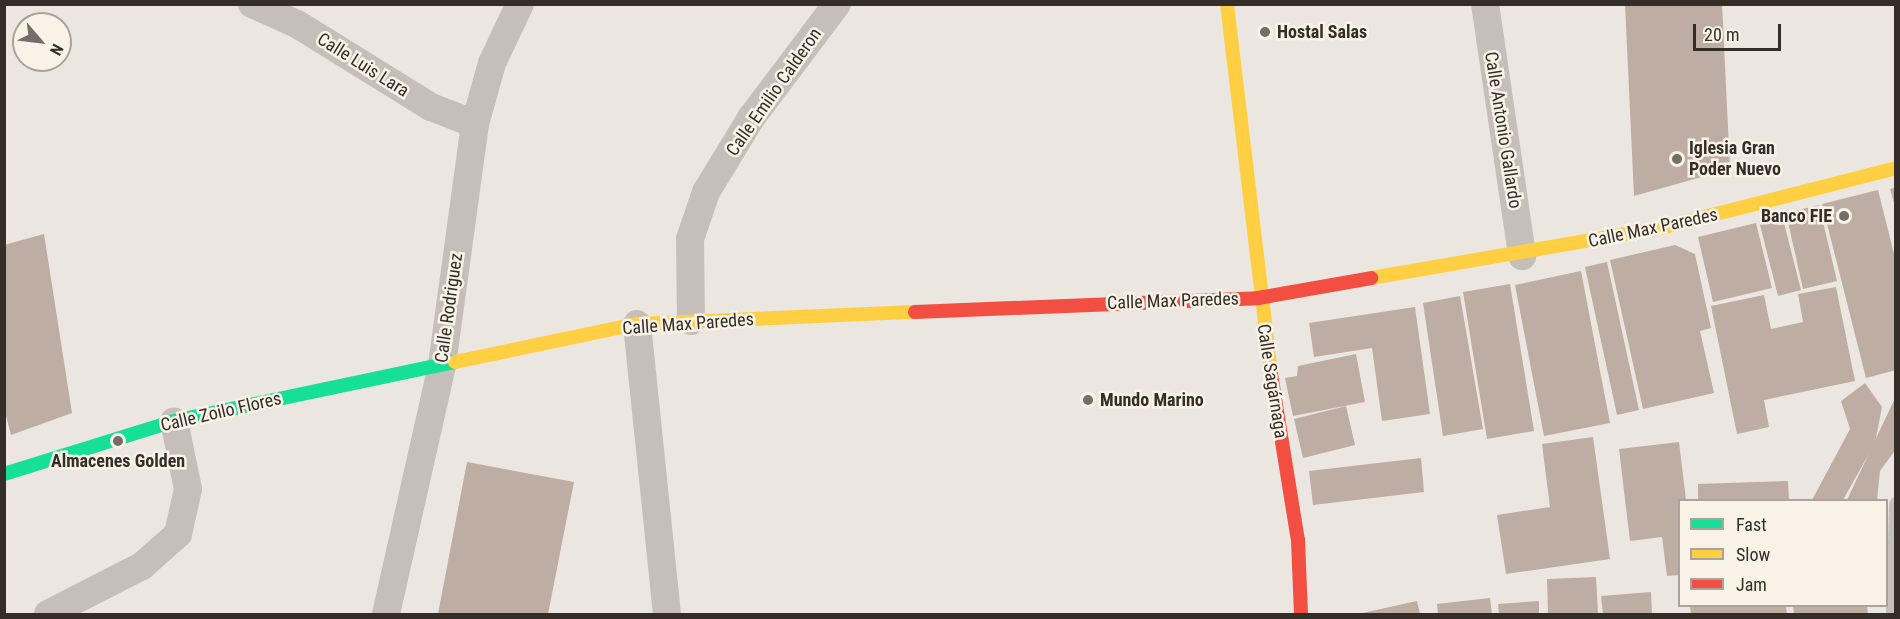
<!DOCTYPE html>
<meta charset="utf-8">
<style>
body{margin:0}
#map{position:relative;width:1900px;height:619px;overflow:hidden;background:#ebe7e0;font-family:"Roboto Condensed",sans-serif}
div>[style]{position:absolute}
.building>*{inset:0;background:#bdada3}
.lane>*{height:15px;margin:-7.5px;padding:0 7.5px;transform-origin:7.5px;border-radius:7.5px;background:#c4bfb9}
.street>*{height:28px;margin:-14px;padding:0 14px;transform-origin:14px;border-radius:14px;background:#c4bfb9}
.fast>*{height:14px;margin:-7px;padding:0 7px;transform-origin:7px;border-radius:7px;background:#16e098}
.slow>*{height:14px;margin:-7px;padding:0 7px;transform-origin:7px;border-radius:7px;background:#ffcf43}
.jam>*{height:14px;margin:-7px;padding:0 7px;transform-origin:7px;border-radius:7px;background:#f24e42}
.dots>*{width:16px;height:16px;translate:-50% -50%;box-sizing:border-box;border:3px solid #f8f2e7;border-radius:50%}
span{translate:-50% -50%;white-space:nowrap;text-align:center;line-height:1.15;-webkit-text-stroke:5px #f8f2e7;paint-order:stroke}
.poi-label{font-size:18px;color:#342d28;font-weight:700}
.left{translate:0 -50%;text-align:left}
.right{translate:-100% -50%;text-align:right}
.street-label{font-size:18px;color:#342d28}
.frame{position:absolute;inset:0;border:6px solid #342d28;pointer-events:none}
.legend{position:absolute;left:1678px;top:499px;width:210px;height:108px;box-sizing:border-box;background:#f8f2e7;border:2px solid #aaa39b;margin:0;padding:8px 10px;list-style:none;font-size:18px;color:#342d28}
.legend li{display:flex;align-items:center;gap:12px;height:30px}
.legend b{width:30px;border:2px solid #aaa39b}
.north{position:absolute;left:12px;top:12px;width:60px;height:60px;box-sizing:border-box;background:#f8f2e7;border:2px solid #aaa39b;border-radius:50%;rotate:118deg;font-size:16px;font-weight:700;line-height:24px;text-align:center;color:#342d28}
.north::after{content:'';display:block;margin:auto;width:21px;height:27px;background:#746e68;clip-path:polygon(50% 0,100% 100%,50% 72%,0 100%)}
.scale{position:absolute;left:1693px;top:24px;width:88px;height:27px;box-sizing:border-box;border:3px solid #342d28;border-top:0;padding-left:8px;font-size:18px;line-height:21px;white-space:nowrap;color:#342d28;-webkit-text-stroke:4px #f8f2e7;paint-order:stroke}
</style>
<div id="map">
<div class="building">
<div style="clip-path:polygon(1625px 4px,1722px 4px,1730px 169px,1634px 196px)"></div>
<div style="clip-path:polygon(1896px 187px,1896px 206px,1895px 206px,1890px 189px)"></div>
<div style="clip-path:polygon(1878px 190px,1896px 262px,1896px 370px,1866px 378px,1822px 204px)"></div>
<div style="clip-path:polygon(1819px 205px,1837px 281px,1803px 289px,1786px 213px)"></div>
<div style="clip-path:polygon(1782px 215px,1801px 290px,1778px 296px,1759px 221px)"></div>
<div style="clip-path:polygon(1756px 223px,1772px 288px,1713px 302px,1698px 237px)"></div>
<div style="clip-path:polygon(44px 234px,72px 413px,11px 435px,4px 408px,4px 245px)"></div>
<div style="clip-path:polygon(1675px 245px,1695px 254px,1711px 328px,1700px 331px,1714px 393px,1643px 409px,1610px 260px)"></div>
<div style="clip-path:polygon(1607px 262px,1639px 410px,1617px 415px,1585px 267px)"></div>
<div style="clip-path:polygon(1581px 271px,1610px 423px,1544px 436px,1515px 285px)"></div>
<div style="clip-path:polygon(1510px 284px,1534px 431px,1487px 439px,1463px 292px)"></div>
<div style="clip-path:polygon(1836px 287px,1855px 381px,1764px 400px,1769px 427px,1737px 434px,1711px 306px,1764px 295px,1771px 329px,1803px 322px,1798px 294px)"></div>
<div style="clip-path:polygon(1460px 296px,1483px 429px,1443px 436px,1423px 303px)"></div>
<div style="clip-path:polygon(1415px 307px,1430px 414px,1382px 421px,1372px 348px,1314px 357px,1309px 323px)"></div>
<div style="clip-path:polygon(1356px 354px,1365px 402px,1293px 416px,1285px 378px,1297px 376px,1298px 366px)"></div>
<div style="clip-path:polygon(1865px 383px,1882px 407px,1875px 443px,1843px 500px,1812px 500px,1850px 429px,1841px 401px)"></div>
<div style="clip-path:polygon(1896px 396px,1896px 449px,1880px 471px,1877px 500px,1847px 500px)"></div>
<div style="clip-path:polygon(1346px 406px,1355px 445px,1303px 458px,1294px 419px)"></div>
<div style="clip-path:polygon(1593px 437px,1610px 559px,1506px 574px,1497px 515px,1550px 507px,1542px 444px)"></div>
<div style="clip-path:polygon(1679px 442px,1686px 500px,1680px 500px,1680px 575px,1667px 576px,1662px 537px,1630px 541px,1619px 449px)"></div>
<div style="clip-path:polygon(1421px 458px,1424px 492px,1313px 505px,1309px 471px)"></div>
<div style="clip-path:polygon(467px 462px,574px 482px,548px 614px,438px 614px)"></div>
<div style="clip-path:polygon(1788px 481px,1789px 500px,1698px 500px,1698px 484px)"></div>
<div style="clip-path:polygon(1596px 577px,1598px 614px,1548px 614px,1547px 579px)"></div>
<div style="clip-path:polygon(1651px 592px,1652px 614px,1603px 614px,1601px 596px)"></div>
<div style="clip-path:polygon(1490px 598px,1492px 614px,1438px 614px,1437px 604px)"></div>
<div style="clip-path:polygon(1417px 601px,1420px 614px,1358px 614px)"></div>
<div style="clip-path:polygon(1539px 601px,1539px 614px,1499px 614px,1498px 604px)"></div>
<div style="clip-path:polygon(1690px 606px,1786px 606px,1787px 614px,1691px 614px)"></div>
<div style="clip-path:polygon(1793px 606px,1867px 606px,1868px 614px,1794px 614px)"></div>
</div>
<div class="lane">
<div style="left:1893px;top:614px;width:110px;rotate:-88.4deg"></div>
</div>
<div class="street">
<div style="left:252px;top:4px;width:49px;rotate:24deg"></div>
<div style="left:297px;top:24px;width:158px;rotate:31.8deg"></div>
<div style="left:431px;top:107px;width:47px;rotate:21.1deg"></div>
<div style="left:1485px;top:4px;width:255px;rotate:81.6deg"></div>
<div style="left:691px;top:321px;width:82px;rotate:-90.7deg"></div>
<div style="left:690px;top:239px;width:50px;rotate:-71.2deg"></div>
<div style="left:706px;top:192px;width:87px;rotate:-58.7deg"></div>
<div style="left:751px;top:118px;width:143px;rotate:-53deg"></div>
<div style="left:637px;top:324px;width:292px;rotate:84.1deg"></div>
<div style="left:48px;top:614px;width:106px;rotate:-27.1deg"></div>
<div style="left:142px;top:566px;width:48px;rotate:-41.6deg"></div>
<div style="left:178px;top:534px;width:46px;rotate:-77.5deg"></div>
<div style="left:188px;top:489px;width:69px;rotate:-101.6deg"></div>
<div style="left:386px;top:614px;width:255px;rotate:-77.3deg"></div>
<div style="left:442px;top:365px;width:243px;rotate:-82.2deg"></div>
<div style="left:475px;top:124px;width:63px;rotate:-74.4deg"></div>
<div style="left:492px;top:63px;width:65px;rotate:-64.6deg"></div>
</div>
<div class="fast">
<div style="left:4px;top:474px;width:178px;rotate:-17.3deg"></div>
<div style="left:174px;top:421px;width:287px;rotate:-11.9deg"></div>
</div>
<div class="slow">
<div style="left:1227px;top:4px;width:373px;rotate:83.2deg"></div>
<div style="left:1371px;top:278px;width:294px;rotate:-9.8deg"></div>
<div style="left:1661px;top:228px;width:243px;rotate:-14.3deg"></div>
<div style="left:455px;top:362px;width:186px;rotate:-11.8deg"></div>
<div style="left:637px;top:324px;width:278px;rotate:-2.5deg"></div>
</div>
<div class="jam">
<div style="left:915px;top:312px;width:343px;rotate:-2.3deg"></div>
<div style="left:1258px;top:298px;width:115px;rotate:-10deg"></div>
<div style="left:1271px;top:374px;width:168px;rotate:80.8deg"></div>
<div style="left:1298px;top:540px;width:74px;rotate:87.7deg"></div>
</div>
<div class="dots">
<div style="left:1265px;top:32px;background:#746e68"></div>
<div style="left:1677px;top:159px;background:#746e68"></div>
<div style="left:1844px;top:216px;background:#746e68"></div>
<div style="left:1088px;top:400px;background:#746e68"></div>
<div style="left:118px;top:441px;background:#746e68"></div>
</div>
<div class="poi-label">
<span class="left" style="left:1277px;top:32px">Hostal Salas</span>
<span class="left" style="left:1689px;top:159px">Iglesia Gran<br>Poder Nuevo</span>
<span class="right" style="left:1832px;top:216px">Banco FIE</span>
<span class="left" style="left:1100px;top:400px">Mundo Marino</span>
<span style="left:118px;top:461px">Almacenes Golden</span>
</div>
<div class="street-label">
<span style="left:363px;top:65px;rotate:32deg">Calle Luis Lara</span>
<span style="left:774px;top:92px;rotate:-55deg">Calle Emilio Calderon</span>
<span style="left:1503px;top:130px;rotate:81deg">Calle Antonio Gallardo</span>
<span style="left:1653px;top:228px;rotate:-12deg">Calle Max Paredes</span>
<span style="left:1173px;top:301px;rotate:-2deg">Calle Max Paredes</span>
<span style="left:449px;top:308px;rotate:-82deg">Calle Rodriguez</span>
<span style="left:688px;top:324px;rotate:-4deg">Calle Max Paredes</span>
<span style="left:1272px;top:381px;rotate:81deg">Calle Sagárnaga</span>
<span style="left:221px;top:412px;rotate:-13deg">Calle Zoilo Flores</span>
</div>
<div class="frame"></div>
<ul class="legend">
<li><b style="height:8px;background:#16e098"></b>Fast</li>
<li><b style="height:8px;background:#ffcf43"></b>Slow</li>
<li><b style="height:8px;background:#f24e42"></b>Jam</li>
</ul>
<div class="north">N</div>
<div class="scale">20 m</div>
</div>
